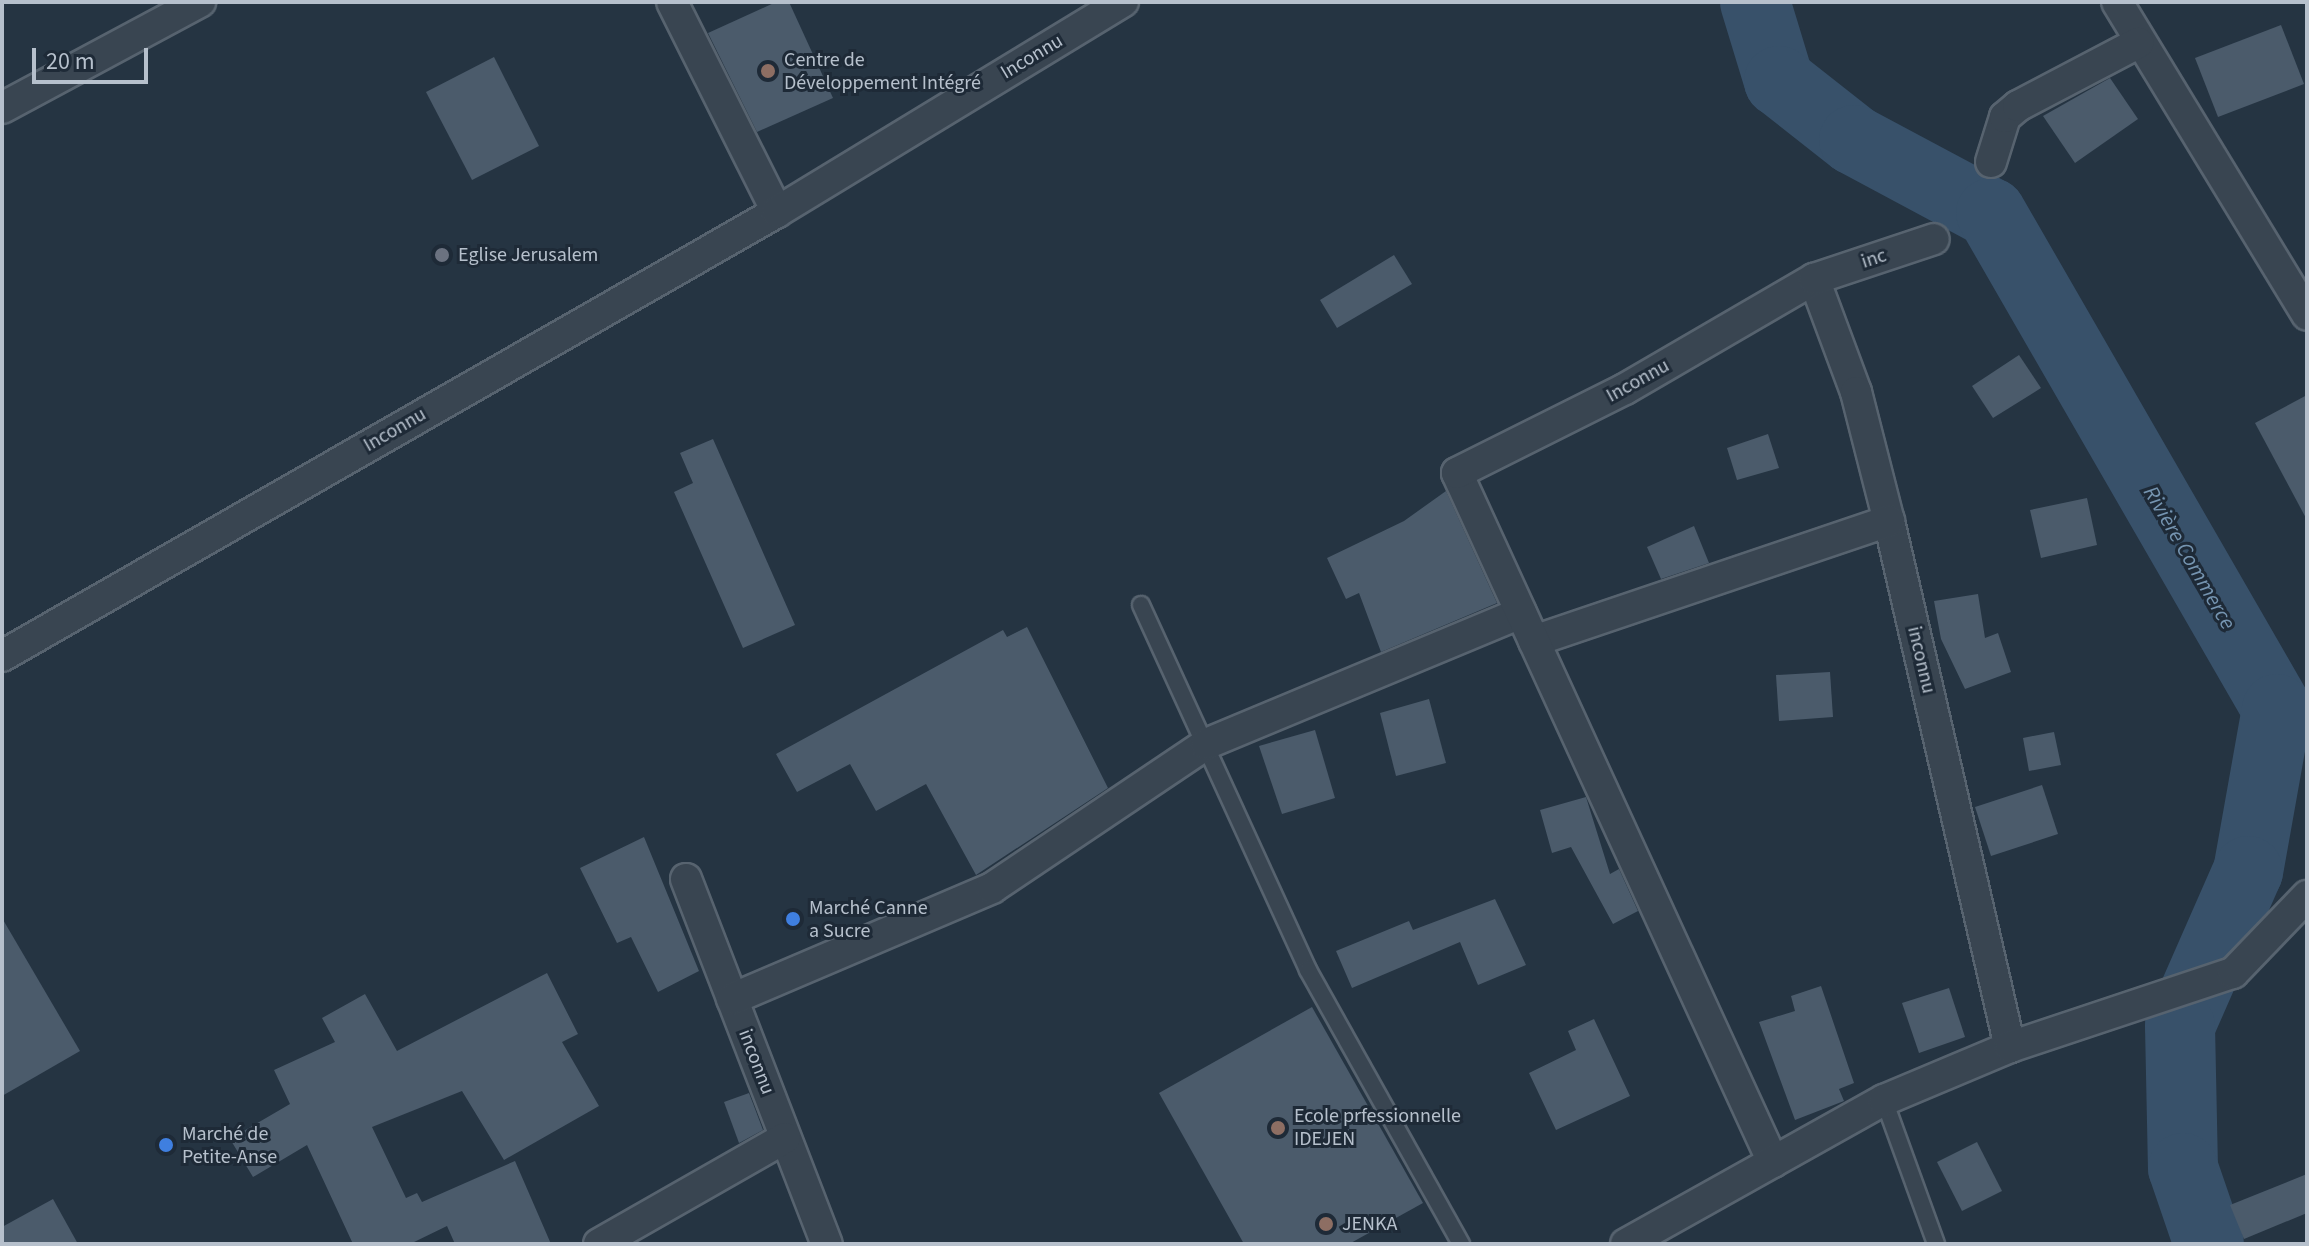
<!DOCTYPE html>
<meta charset="utf-8">
<style>
body{margin:0}
#map{position:relative;width:2309px;height:1246px;overflow:hidden;background:#253442;font-family:"Source Sans 3",sans-serif}
div>[style]{position:absolute}
.river>*{height:70px;margin:-35px;padding:0 35px;transform-origin:35px;border-radius:35px;background:#38516a}
.building>*{inset:0;background:#4b5b6b}
.roads{filter:drop-shadow(2px 0 #57636f) drop-shadow(-2px 0 #57636f) drop-shadow(0 2px #57636f) drop-shadow(0 -2px #57636f)}
.service>*{height:16px;margin:-8px;padding:0 8px;transform-origin:8px;border-radius:8px;background:#394551}
.minor>*{height:30px;margin:-15px;padding:0 15px;transform-origin:15px;border-radius:15px;background:#394551}
.dots>*{width:22px;height:22px;translate:-50% -50%;box-sizing:border-box;border:4px solid #1e2a37;border-radius:50%}
span{translate:-50% -50%;white-space:nowrap;text-align:center;line-height:1.15;-webkit-text-stroke:6px #1e2a37;paint-order:stroke}
.street-label{font-size:20px;color:#b6c0cc}
.poi-label{font-size:20px;color:#b6c0cc}
.left{translate:0 -50%;text-align:left}
.water-label{font-size:22px;color:#7594b0;font-style:italic}
.frame{position:absolute;inset:0;border:4px solid #b6c0cc;pointer-events:none}
.scale{position:absolute;left:32px;top:48px;width:116px;height:36px;box-sizing:border-box;border:4px solid #b6c0cc;border-top:0;padding-left:10px;font-size:24px;line-height:28px;white-space:nowrap;color:#b6c0cc;-webkit-text-stroke:6px #1e2a37;paint-order:stroke}
</style>
<div id="map">
<div class="river">
<div style="left:1755px;top:2px;width:83px;rotate:73.1deg"></div>
<div style="left:1779px;top:81px;width:95px;rotate:38.2deg"></div>
<div style="left:1854px;top:140px;width:155px;rotate:28.1deg"></div>
<div style="left:1991px;top:213px;width:573px;rotate:60.03deg"></div>
<div style="left:2277px;top:709px;width:165px;rotate:100.1deg"></div>
<div style="left:2248px;top:871px;width:169px;rotate:113.7deg"></div>
<div style="left:2180px;top:1026px;width:142px;rotate:88.8deg"></div>
<div style="left:2183px;top:1168px;width:80px;rotate:71.1deg"></div>
</div>
<div class="building">
<div style="clip-path:polygon(776px 2px,789px 2px,833px 98px,757px 132px,708px 33px)"></div>
<div style="clip-path:polygon(2281px 25px,2304px 84px,2218px 117px,2195px 58px)"></div>
<div style="clip-path:polygon(494px 57px,539px 146px,472px 180px,426px 92px)"></div>
<div style="clip-path:polygon(2110px 78px,2138px 119px,2075px 163px,2043px 116px)"></div>
<div style="clip-path:polygon(1394px 255px,1412px 284px,1337px 328px,1320px 300px)"></div>
<div style="clip-path:polygon(2019px 355px,2041px 388px,1993px 418px,1972px 386px)"></div>
<div style="clip-path:polygon(2307px 395px,2307px 520px,2255px 423px)"></div>
<div style="clip-path:polygon(1768px 434px,1779px 468px,1737px 480px,1727px 448px)"></div>
<div style="clip-path:polygon(713px 439px,795px 625px,743px 648px,674px 492px,693px 483px,680px 453px)"></div>
<div style="clip-path:polygon(1446px 491px,1497px 603px,1381px 652px,1359px 593px,1346px 599px,1327px 558px,1404px 521px)"></div>
<div style="clip-path:polygon(2087px 498px,2097px 545px,2041px 558px,2030px 510px)"></div>
<div style="clip-path:polygon(1694px 526px,1709px 563px,1661px 579px,1647px 547px)"></div>
<div style="clip-path:polygon(1978px 594px,1985px 638px,1998px 633px,2011px 672px,1965px 689px,1941px 639px,1934px 601px)"></div>
<div style="clip-path:polygon(1027px 627px,1108px 788px,976px 875px,926px 784px,876px 811px,850px 764px,797px 792px,776px 754px,1003px 630px,1007px 637px)"></div>
<div style="clip-path:polygon(1830px 672px,1833px 717px,1779px 721px,1776px 675px)"></div>
<div style="clip-path:polygon(1429px 699px,1446px 763px,1396px 776px,1380px 713px)"></div>
<div style="clip-path:polygon(1315px 730px,1335px 798px,1282px 814px,1259px 746px)"></div>
<div style="clip-path:polygon(2054px 732px,2061px 765px,2029px 771px,2023px 738px)"></div>
<div style="clip-path:polygon(2042px 785px,2058px 834px,1991px 856px,1975px 807px)"></div>
<div style="clip-path:polygon(1586px 797px,1610px 874px,1619px 869px,1638px 911px,1613px 924px,1571px 847px,1552px 853px,1540px 810px)"></div>
<div style="clip-path:polygon(644px 837px,699px 971px,658px 992px,631px 937px,617px 943px,580px 868px)"></div>
<div style="clip-path:polygon(1495px 899px,1526px 965px,1478px 985px,1460px 942px,1352px 988px,1336px 951px,1409px 921px,1413px 930px)"></div>
<div style="clip-path:polygon(2px 918px,80px 1051px,2px 1096px)"></div>
<div style="clip-path:polygon(547px 973px,578px 1034px,562px 1042px,599px 1106px,504px 1160px,462px 1091px,372px 1127px,406px 1198px,417px 1193px,422px 1202px,515px 1161px,551px 1244px,455px 1244px,447px 1226px,410px 1244px,353px 1244px,307px 1145px,253px 1177px,230px 1139px,290px 1104px,274px 1070px,335px 1042px,322px 1018px,365px 994px,397px 1051px)"></div>
<div style="clip-path:polygon(1821px 986px,1854px 1083px,1839px 1089px,1844px 1101px,1795px 1120px,1759px 1022px,1795px 1011px,1791px 996px)"></div>
<div style="clip-path:polygon(1949px 988px,1965px 1037px,1919px 1053px,1902px 1003px)"></div>
<div style="clip-path:polygon(1312px 1007px,1423px 1203px,1349px 1244px,1244px 1244px,1159px 1093px)"></div>
<div style="clip-path:polygon(1594px 1019px,1630px 1096px,1556px 1130px,1529px 1073px,1576px 1050px,1568px 1031px)"></div>
<div style="clip-path:polygon(749px 1093px,763px 1130px,739px 1143px,724px 1102px)"></div>
<div style="clip-path:polygon(1977px 1142px,2002px 1191px,1962px 1211px,1937px 1162px)"></div>
<div style="clip-path:polygon(2307px 1174px,2307px 1213px,2244px 1239px,2230px 1205px)"></div>
<div style="clip-path:polygon(53px 1199px,78px 1244px,2px 1244px,2px 1227px)"></div>
</div>
<div class="roads">
<div class="service">
<div style="left:1141px;top:605px;width:401px;rotate:65.4deg"></div>
<div style="left:1308px;top:970px;width:314px;rotate:60.8deg"></div>
<div style="left:1884px;top:1100px;width:153px;rotate:70.1deg"></div>
</div>
<div class="minor">
<div style="left:672px;top:2px;width:235px;rotate:63.4deg"></div>
<div style="left:2117px;top:2px;width:366px;rotate:58.7deg"></div>
<div style="left:2px;top:108px;width:225px;rotate:-28.2deg"></div>
<div style="left:1991px;top:162px;width:47px;rotate:-72.7deg"></div>
<div style="left:2005px;top:117px;width:17px;rotate:-40deg"></div>
<div style="left:2018px;top:106px;width:136px;rotate:-27.7deg"></div>
<div style="left:1814px;top:279px;width:121px;rotate:69.6deg"></div>
<div style="left:1856px;top:392px;width:133px;rotate:75.7deg"></div>
<div style="left:1889px;top:521px;width:540px;rotate:77.05deg"></div>
<div style="left:1534px;top:641px;width:375px;rotate:-18.7deg"></div>
<div style="left:2px;top:656px;width:893px;rotate:-29.81deg"></div>
<div style="left:777px;top:212px;width:405px;rotate:-31.3deg"></div>
<div style="left:686px;top:879px;width:391px;rotate:68.9deg"></div>
<div style="left:732px;top:999px;width:283px;rotate:-23.1deg"></div>
<div style="left:992px;top:888px;width:258px;rotate:-33.9deg"></div>
<div style="left:1206px;top:744px;width:341px;rotate:-22.6deg"></div>
<div style="left:1773px;top:1162px;width:758px;rotate:-114.64deg"></div>
<div style="left:1457px;top:473px;width:188px;rotate:-26.6deg"></div>
<div style="left:1625px;top:389px;width:219px;rotate:-30.2deg"></div>
<div style="left:1814px;top:279px;width:126px;rotate:-18.4deg"></div>
<div style="left:599px;top:1244px;width:214px;rotate:-29.7deg"></div>
<div style="left:1626px;top:1244px;width:295px;rotate:-29.2deg"></div>
<div style="left:1884px;top:1100px;width:137px;rotate:-22.8deg"></div>
<div style="left:2010px;top:1047px;width:235px;rotate:-18.4deg"></div>
<div style="left:2233px;top:973px;width:107px;rotate:-46.1deg"></div>
</div>
</div>
<div class="dots">
<div style="left:768px;top:71px;background:#8d6e63"></div>
<div style="left:442px;top:255px;background:#6b7280"></div>
<div style="left:793px;top:919px;background:#3f7fe0"></div>
<div style="left:1278px;top:1128px;background:#8d6e63"></div>
<div style="left:166px;top:1145px;background:#3f7fe0"></div>
<div style="left:1326px;top:1224px;background:#8d6e63"></div>
</div>
<div class="street-label">
<span style="left:1032px;top:57px;rotate:-31deg">Inconnu</span>
<span style="left:1874px;top:259px;rotate:-18deg">inc</span>
<span style="left:1638px;top:381px;rotate:-29deg">Inconnu</span>
<span style="left:395px;top:430px;rotate:-30deg">Inconnu</span>
<span style="left:1921px;top:660px;rotate:77deg">inconnu</span>
<span style="left:756px;top:1062px;rotate:69deg">inconnu</span>
</div>
<div class="poi-label">
<span class="left" style="left:784px;top:72px">Centre de<br>Développement Intégré</span>
<span class="left" style="left:458px;top:255px">Eglise Jerusalem</span>
<span class="left" style="left:809px;top:920px">Marché Canne<br>a Sucre</span>
<span class="left" style="left:1294px;top:1128px">Ecole prfessionnelle<br>IDEJEN</span>
<span class="left" style="left:182px;top:1146px">Marché de<br>Petite-Anse</span>
<span class="left" style="left:1342px;top:1224px">JENKA</span>
</div>
<div class="water-label">
<span style="left:2189px;top:558px;rotate:60deg">Rivière Commerce</span>
</div>
<div class="frame"></div>
<div class="scale">20 m</div>
</div>
